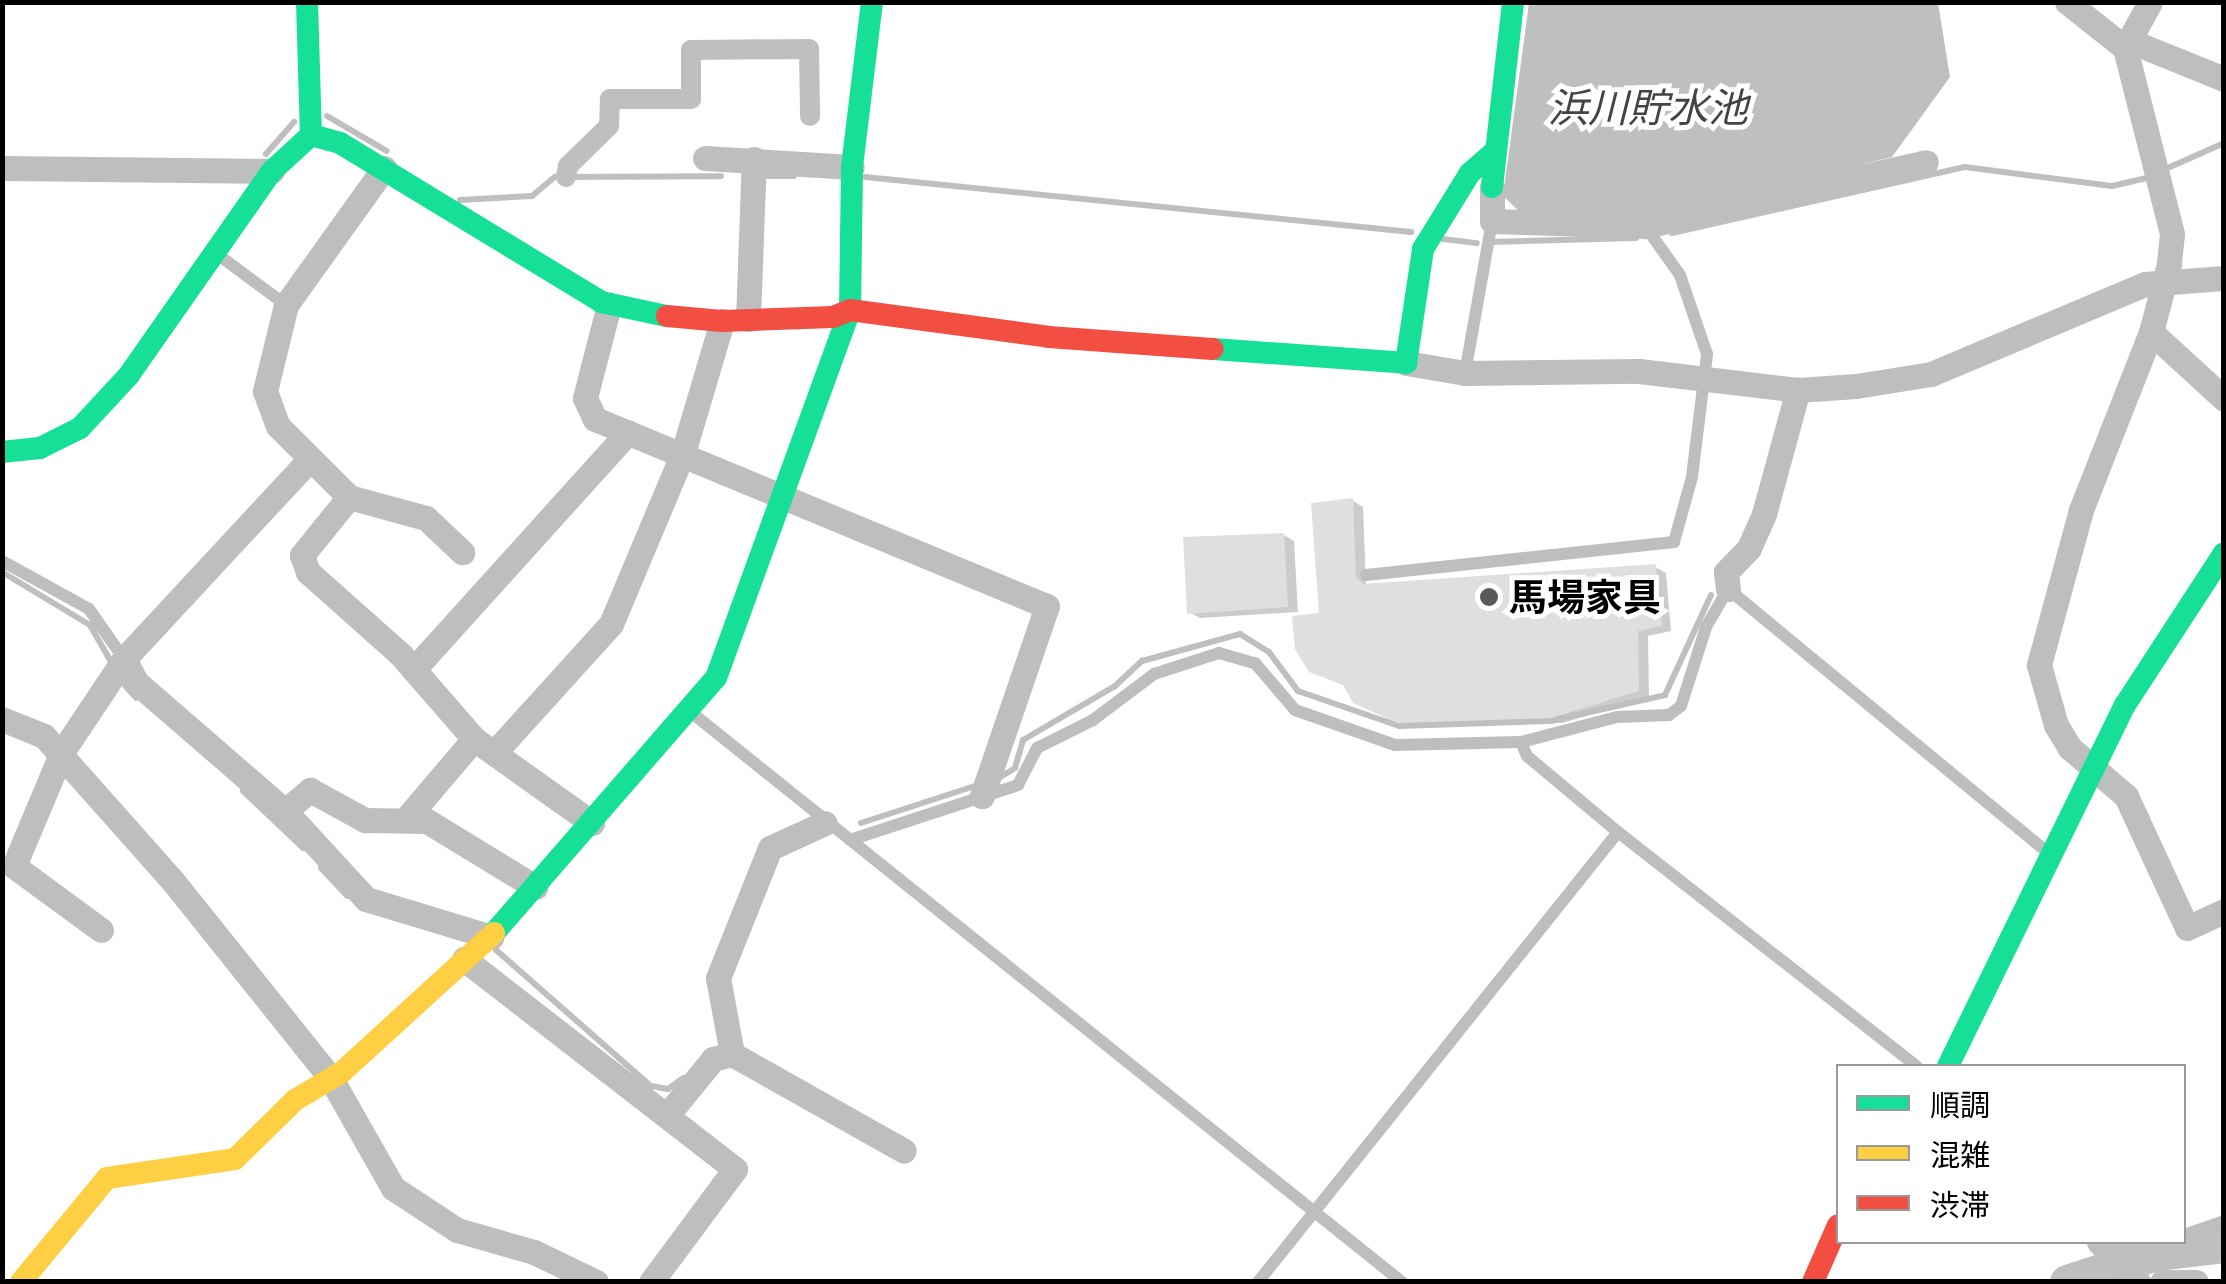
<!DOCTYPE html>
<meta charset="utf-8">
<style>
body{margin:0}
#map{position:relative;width:2226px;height:1284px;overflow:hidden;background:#fff;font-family:"PT Sans Narrow","Noto Sans JP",sans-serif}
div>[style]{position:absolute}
.water>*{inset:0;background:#bfbfbf}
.shadow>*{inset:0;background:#0003}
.stream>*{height:6px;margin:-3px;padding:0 3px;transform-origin:3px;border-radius:3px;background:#bfbfbf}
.canal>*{height:20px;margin:-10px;padding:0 10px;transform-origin:10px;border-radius:10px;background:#bfbfbf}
.river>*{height:35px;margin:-17.5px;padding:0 17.5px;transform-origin:17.5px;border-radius:17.5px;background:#bfbfbf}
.building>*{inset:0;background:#dfdfdf}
.lane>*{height:12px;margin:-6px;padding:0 6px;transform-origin:6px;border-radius:6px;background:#bebebe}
.street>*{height:25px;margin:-12.5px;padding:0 12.5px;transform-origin:12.5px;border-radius:12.5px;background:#bebebe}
.fast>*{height:22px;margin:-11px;padding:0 11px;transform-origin:11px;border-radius:11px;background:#16e098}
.slow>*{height:22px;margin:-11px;padding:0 11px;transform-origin:11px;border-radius:11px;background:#ffcf43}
.jam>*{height:22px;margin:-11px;padding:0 11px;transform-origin:11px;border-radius:11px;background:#f24e42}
.dots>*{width:28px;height:28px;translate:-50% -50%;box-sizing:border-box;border:5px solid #fff;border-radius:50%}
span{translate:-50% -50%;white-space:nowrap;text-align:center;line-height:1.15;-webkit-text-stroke:10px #fff;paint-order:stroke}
.poi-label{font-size:38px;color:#000;font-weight:700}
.left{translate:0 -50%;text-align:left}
.water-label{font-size:40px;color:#444;font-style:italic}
.frame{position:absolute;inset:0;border:5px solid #000;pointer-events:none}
.legend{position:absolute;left:1836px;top:1064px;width:350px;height:180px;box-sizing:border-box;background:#fff;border:2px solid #999;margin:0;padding:12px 18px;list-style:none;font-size:30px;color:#000}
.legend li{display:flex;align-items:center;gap:20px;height:50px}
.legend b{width:50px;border:2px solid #999}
</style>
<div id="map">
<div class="water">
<div style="clip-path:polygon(1529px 3px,1938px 3px,1950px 77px,1892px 157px,1663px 214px,1522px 214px,1503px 196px)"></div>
</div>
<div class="shadow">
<div style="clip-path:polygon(1353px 501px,1363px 507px,1366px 584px,1655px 567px,1666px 573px,1671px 631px,1648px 636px,1649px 696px,1563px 723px,1411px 727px,1367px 708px,1347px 686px,1311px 671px)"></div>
<div style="clip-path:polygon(1284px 535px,1294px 541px,1298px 612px,1200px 618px,1189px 612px)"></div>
</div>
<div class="stream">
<div style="left:327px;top:116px;width:69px;rotate:30.3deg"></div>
<div style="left:266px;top:154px;width:43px;rotate:-48.8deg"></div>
<div style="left:2161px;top:171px;width:69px;rotate:-24deg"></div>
<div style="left:762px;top:176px;width:32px"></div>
<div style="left:865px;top:177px;width:549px;rotate:5.75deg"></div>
<div style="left:460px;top:200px;width:72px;rotate:-3.2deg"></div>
<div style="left:532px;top:196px;width:30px;rotate:-40deg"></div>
<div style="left:555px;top:177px;width:166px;rotate:-0.3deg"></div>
<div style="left:1672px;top:233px;width:300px;rotate:-12.7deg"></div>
<div style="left:1965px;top:167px;width:148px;rotate:7.4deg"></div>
<div style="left:2112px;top:186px;width:39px;rotate:-13deg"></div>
<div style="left:1443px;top:239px;width:34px;rotate:7deg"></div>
<div style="left:1489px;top:242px;width:147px;rotate:-1.6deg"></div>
<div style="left:2px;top:572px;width:103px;rotate:31.1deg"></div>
<div style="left:90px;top:625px;width:40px;rotate:60.3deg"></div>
<div style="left:120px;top:680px;width:24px;rotate:48deg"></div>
<div style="left:997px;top:779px;width:21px;rotate:-31deg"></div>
<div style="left:1015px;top:768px;width:29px;rotate:-74deg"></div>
<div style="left:1023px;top:740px;width:107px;rotate:-30.4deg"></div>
<div style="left:1115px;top:686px;width:37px;rotate:-43deg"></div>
<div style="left:1142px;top:661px;width:102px;rotate:-15.4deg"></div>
<div style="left:1240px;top:634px;width:34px;rotate:32deg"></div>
<div style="left:1269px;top:652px;width:49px;rotate:53.4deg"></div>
<div style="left:1298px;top:691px;width:107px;rotate:19.1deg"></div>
<div style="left:1399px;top:726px;width:151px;rotate:-1.9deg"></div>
<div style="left:1550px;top:721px;width:118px;rotate:-12.7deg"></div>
<div style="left:1665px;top:695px;width:110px;rotate:-65.3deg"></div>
<div style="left:243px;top:791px;width:83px;rotate:43.5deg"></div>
<div style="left:861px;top:823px;width:123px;rotate:-18deg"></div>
<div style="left:321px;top:868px;width:38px;rotate:47deg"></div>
<div style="left:496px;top:950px;width:206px;rotate:41.3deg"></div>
<div style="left:651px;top:1086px;width:17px;rotate:10deg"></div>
<div style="left:668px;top:1089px;width:19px;rotate:-36deg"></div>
</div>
<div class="canal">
<div style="left:566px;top:177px;width:11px;rotate:-80deg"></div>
<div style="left:568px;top:166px;width:57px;rotate:-44.3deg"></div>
<div style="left:609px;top:126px;width:27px;rotate:-88deg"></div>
<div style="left:610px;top:99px;width:81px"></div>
<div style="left:691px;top:99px;width:49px;rotate:-90deg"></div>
<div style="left:691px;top:50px;width:118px;rotate:-0.5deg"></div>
<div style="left:809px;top:49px;width:67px;rotate:89.1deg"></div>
</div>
<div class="river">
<div style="left:2067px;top:1282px;width:94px;rotate:-18deg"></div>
<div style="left:2156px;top:1253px;width:68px;rotate:-6.7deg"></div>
</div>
<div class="building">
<div style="clip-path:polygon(1353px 498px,1356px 577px,1363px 584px,1656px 564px,1662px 626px,1638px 631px,1639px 691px,1551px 718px,1398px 723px,1353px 703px,1343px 685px,1309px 672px,1295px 649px,1292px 616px,1319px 613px,1311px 503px)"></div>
<div style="clip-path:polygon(1284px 533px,1288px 607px,1187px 614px,1183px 537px)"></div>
</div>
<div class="lane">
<div style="left:217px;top:254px;width:86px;rotate:36.5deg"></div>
<div style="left:1465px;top:373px;width:154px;rotate:-79.9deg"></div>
<div style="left:2px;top:561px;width:99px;rotate:28.9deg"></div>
<div style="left:89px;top:609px;width:61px;rotate:55deg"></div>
<div style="left:1366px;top:575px;width:310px;rotate:-6.1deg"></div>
<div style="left:1674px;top:542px;width:67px;rotate:-74.5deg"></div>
<div style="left:1692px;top:477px;width:124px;rotate:-83deg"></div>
<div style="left:1707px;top:354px;width:83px;rotate:-108.9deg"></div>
<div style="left:1680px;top:275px;width:60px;rotate:-125.5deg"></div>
<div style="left:692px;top:713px;width:910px;rotate:38.71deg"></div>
<div style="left:1521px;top:742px;width:15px;rotate:67deg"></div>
<div style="left:1527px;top:756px;width:119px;rotate:39.9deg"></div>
<div style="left:1618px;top:832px;width:379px;rotate:38.1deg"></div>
<div style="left:850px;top:840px;width:177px;rotate:-18.1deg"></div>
<div style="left:1018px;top:785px;width:42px;rotate:-62.8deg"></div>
<div style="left:1037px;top:748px;width:63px;rotate:-26.6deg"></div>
<div style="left:1093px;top:720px;width:76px;rotate:-37deg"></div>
<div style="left:1154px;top:674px;width:68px;rotate:-17.9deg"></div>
<div style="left:1219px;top:653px;width:37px;rotate:16deg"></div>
<div style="left:1255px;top:663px;width:62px;rotate:49.6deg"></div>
<div style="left:1295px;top:710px;width:106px;rotate:19.3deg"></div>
<div style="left:1395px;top:745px;width:126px;rotate:-1.4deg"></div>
<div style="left:1521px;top:742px;width:99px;rotate:-14.6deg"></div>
<div style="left:1617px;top:717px;width:52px;rotate:-2.2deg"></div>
<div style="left:1669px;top:715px;width:15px;rotate:-37deg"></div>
<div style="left:1681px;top:706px;width:83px;rotate:-72.4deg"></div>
<div style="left:1706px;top:627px;width:44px;rotate:-59.9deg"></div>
<div style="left:1728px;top:589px;width:416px;rotate:39.5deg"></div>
<div style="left:2184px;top:1235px;width:42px;rotate:-19.3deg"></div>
<div style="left:2106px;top:1248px;width:26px;rotate:-13deg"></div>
<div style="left:1258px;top:1282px;width:576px;rotate:-51.34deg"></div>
</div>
<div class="street">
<div style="left:2067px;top:2px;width:74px;rotate:38.4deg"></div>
<div style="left:2150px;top:2px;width:52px;rotate:118.5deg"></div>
<div style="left:2125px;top:48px;width:192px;rotate:75.8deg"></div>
<div style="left:2172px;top:234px;width:30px;rotate:96deg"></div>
<div style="left:2169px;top:264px;width:70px;rotate:104.8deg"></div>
<div style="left:2151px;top:332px;width:191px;rotate:111.5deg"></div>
<div style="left:2081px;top:510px;width:161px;rotate:105.2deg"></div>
<div style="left:2039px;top:665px;width:62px;rotate:74.2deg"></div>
<div style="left:2056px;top:725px;width:27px;rotate:59deg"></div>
<div style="left:2070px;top:748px;width:74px;rotate:40.6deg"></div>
<div style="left:2126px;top:796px;width:145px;rotate:65.2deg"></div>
<div style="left:2187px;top:928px;width:41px;rotate:-24.7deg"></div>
<div style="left:2130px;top:41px;width:101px;rotate:22deg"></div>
<div style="left:705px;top:158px;width:147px;rotate:3.5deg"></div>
<div style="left:2px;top:168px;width:270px;rotate:0.6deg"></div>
<div style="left:384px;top:168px;width:168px;rotate:125.6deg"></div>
<div style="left:286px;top:305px;width:89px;rotate:103.7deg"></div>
<div style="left:265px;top:391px;width:37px;rotate:70deg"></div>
<div style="left:278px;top:426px;width:100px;rotate:45deg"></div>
<div style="left:349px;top:497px;width:80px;rotate:15.3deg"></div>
<div style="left:426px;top:518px;width:50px;rotate:43.4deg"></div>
<div style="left:1492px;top:187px;width:34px;rotate:90deg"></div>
<div style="left:1492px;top:221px;width:153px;rotate:1.9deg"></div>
<div style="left:1645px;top:226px;width:288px;rotate:-12.8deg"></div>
<div style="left:609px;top:305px;width:96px;rotate:104.5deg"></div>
<div style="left:585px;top:398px;width:23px;rotate:65deg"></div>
<div style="left:595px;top:419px;width:489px;rotate:22.5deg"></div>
<div style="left:1047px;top:606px;width:201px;rotate:108.9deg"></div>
<div style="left:748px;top:319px;width:160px;rotate:-87.9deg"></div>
<div style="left:2151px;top:332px;width:99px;rotate:42.5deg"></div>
<div style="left:1406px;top:363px;width:60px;rotate:9.6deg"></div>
<div style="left:1465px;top:373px;width:174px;rotate:-0.7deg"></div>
<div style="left:1639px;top:371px;width:160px;rotate:6.8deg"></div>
<div style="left:1798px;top:390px;width:58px;rotate:-3.9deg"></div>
<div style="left:1856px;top:386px;width:76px;rotate:-9.1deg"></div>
<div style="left:1931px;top:374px;width:232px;rotate:-22.8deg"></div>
<div style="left:2145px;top:284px;width:79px;rotate:-4.3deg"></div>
<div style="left:349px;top:497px;width:75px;rotate:129deg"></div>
<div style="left:302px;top:555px;width:18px;rotate:71deg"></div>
<div style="left:308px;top:572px;width:125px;rotate:41.7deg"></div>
<div style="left:401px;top:655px;width:111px;rotate:49deg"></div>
<div style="left:474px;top:739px;width:145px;rotate:35.4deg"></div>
<div style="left:1728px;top:589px;width:17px;rotate:-97deg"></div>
<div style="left:1726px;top:572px;width:33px;rotate:-46deg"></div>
<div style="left:1749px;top:548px;width:37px;rotate:-66deg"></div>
<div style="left:1764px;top:514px;width:129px;rotate:-74.7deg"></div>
<div style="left:124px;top:659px;width:26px;rotate:62deg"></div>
<div style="left:136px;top:682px;width:197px;rotate:40.9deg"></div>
<div style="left:285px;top:811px;width:120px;rotate:47.4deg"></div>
<div style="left:366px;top:899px;width:131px;rotate:16.9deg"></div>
<div style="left:414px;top:669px;width:319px;rotate:-47.9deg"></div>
<div style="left:2px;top:719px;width:45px;rotate:22deg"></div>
<div style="left:44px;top:736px;width:193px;rotate:48.4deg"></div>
<div style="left:172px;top:880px;width:253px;rotate:51.3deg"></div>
<div style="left:330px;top:1077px;width:128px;rotate:60.4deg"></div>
<div style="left:393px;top:1188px;width:77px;rotate:33.3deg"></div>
<div style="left:457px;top:1230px;width:80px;rotate:15.9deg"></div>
<div style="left:534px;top:1252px;width:69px;rotate:25.8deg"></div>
<div style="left:494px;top:753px;width:174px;rotate:-47.8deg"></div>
<div style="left:611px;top:624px;width:186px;rotate:-67.2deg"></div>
<div style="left:683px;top:453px;width:138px;rotate:-73.5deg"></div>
<div style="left:285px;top:811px;width:33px;rotate:-40deg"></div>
<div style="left:310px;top:790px;width:63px;rotate:28.6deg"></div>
<div style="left:365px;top:820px;width:62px;rotate:0.9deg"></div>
<div style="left:427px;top:821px;width:127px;rotate:31.4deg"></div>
<div style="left:405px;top:820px;width:106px;rotate:-49.6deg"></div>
<div style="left:101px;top:930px;width:108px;rotate:-143.7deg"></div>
<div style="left:14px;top:866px;width:124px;rotate:-67.2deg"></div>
<div style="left:62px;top:752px;width:112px;rotate:-56.3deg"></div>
<div style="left:124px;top:659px;width:270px;rotate:-47.1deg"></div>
<div style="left:464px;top:959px;width:343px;rotate:37.8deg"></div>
<div style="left:735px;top:1169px;width:141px;rotate:126.6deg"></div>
<div style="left:732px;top:1054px;width:77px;rotate:-100.4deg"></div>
<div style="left:718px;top:978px;width:140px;rotate:-68.2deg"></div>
<div style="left:770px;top:848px;width:60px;rotate:-24.4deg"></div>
<div style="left:668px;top:1114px;width:71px;rotate:-50.7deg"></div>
<div style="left:713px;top:1059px;width:20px;rotate:-15deg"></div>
<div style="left:732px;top:1054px;width:197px;rotate:29.4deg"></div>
<div style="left:2099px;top:1242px;width:56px;rotate:45.7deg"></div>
<div style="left:2162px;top:1282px;width:34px"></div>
</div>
<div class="fast">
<div style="left:307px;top:2px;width:133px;rotate:88.3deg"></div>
<div style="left:1492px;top:187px;width:186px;rotate:-83.5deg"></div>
<div style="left:1213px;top:349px;width:194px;rotate:4.1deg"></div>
<div style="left:1406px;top:363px;width:115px;rotate:-81.5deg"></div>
<div style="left:1423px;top:249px;width:89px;rotate:-58.3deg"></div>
<div style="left:1470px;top:173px;width:33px;rotate:-41deg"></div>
<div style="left:2px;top:452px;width:38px;rotate:-6deg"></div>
<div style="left:40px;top:448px;width:45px;rotate:-26.6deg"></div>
<div style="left:80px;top:428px;width:72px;rotate:-47.2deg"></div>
<div style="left:129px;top:375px;width:249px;rotate:-55deg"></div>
<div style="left:272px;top:171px;width:53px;rotate:-42.7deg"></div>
<div style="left:311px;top:135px;width:30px;rotate:15deg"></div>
<div style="left:340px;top:143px;width:306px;rotate:31.3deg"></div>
<div style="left:601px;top:302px;width:67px;rotate:12deg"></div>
<div style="left:494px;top:933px;width:338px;rotate:-49deg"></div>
<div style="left:716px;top:678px;width:392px;rotate:-70deg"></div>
<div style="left:850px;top:310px;width:143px;rotate:-89.2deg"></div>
<div style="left:852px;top:167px;width:166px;rotate:-83.1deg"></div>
<div style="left:1948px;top:1066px;width:402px;rotate:-63.9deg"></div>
<div style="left:2125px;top:705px;width:181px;rotate:-56.9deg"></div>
</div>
<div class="slow">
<div style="left:21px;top:1282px;width:135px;rotate:-50.4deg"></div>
<div style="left:107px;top:1178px;width:129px;rotate:-8.4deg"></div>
<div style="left:235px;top:1159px;width:84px;rotate:-44.5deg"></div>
<div style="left:295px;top:1100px;width:55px;rotate:-30.8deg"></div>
<div style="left:342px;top:1072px;width:206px;rotate:-42.4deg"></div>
</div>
<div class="jam">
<div style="left:667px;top:316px;width:55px;rotate:5.2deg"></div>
<div style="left:722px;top:321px;width:111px;rotate:-2.1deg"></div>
<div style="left:833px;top:317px;width:18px;rotate:-22deg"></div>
<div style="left:850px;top:310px;width:201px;rotate:7.7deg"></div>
<div style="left:1049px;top:337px;width:164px;rotate:4.2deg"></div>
<div style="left:1813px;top:1282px;width:62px;rotate:-66.3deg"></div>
</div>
<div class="dots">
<div style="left:1489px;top:597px;background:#595959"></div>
</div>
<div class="poi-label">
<span class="left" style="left:1509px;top:597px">馬場家具</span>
</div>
<div class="water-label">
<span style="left:1648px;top:107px">浜川貯水池</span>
</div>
<div class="frame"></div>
<ul class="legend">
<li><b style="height:12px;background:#16e098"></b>順調</li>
<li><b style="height:12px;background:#ffcf43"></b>混雑</li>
<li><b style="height:12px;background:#f24e42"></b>渋滞</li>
</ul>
</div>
